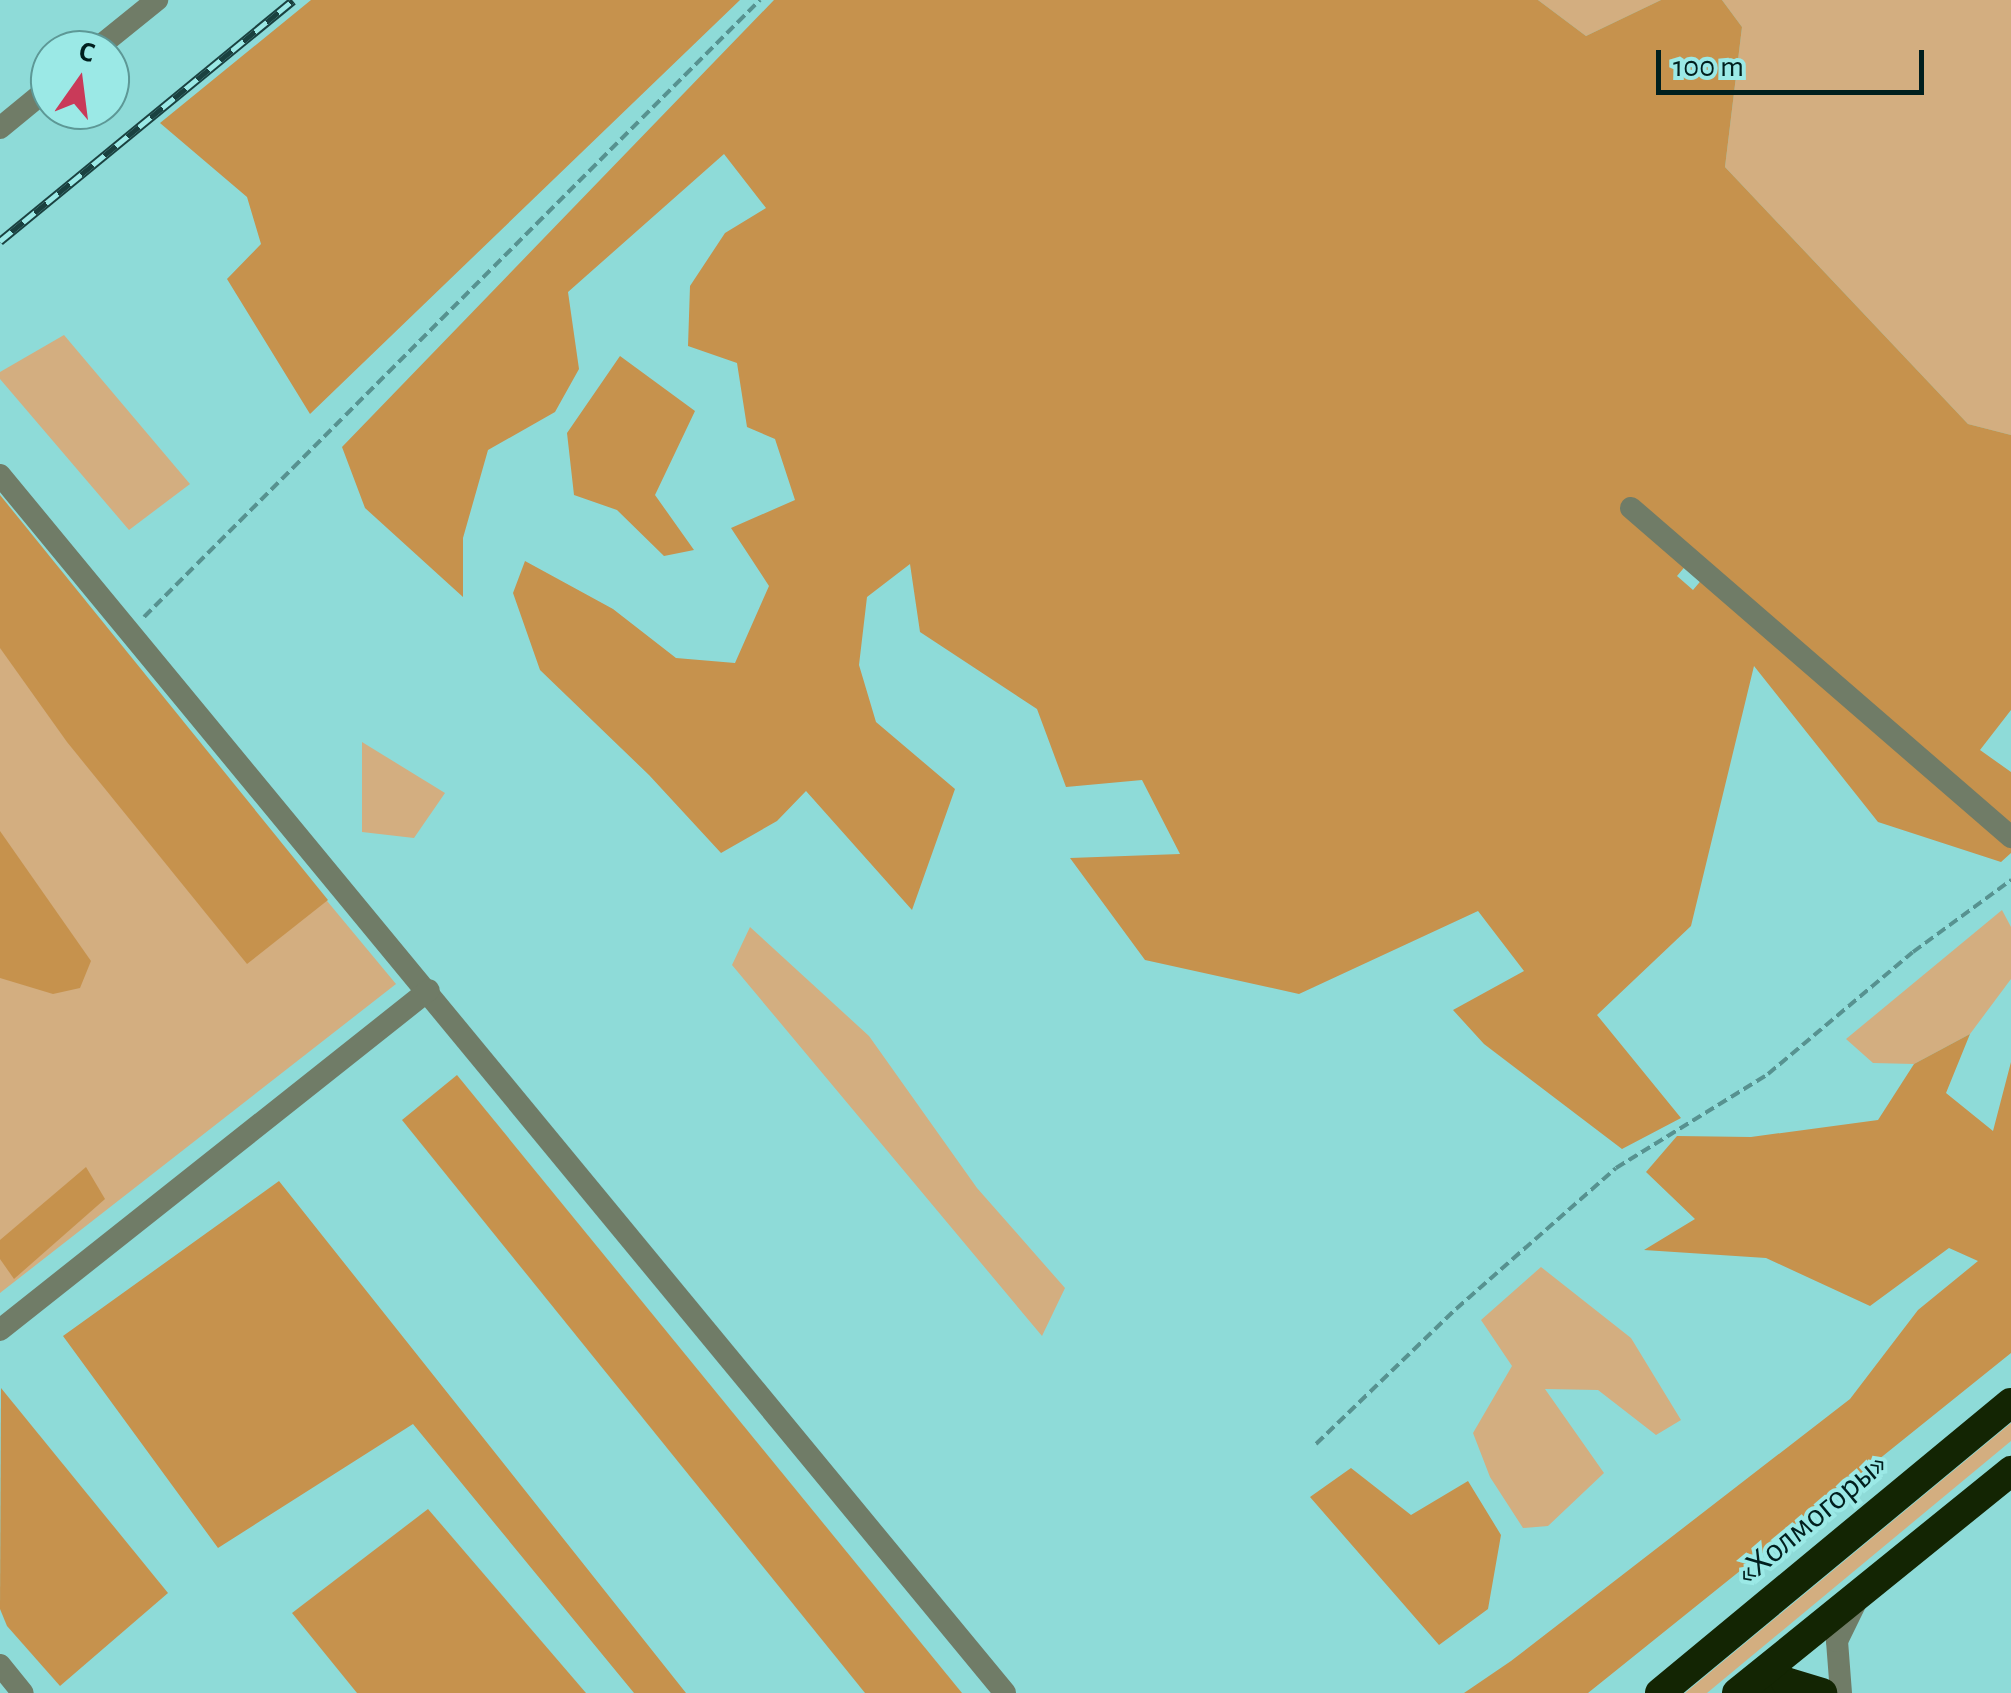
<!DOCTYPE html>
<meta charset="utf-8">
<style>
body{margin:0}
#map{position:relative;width:2011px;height:1693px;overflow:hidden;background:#8edbd8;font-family:"Alegreya Sans",sans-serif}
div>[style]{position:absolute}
.green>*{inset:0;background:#d3ae80}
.forest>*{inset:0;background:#c6924d}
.path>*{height:4px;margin-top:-2px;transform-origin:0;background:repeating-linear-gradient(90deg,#579290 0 10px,transparent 0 15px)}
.minor>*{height:22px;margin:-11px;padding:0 11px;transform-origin:11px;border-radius:11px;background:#707c67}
.highway>*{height:30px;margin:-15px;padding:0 15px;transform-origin:15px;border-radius:15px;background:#132503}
.rail>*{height:9px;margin-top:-4.5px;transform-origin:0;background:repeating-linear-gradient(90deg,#9be9e6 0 15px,#1a4140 0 30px);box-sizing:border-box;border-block:2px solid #1a4140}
span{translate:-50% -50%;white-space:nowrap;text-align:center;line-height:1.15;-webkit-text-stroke:8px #9be9e6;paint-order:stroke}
.street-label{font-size:35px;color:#001f1e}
.north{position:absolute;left:30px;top:30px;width:100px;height:100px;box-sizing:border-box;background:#9be9e6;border:2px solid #5d9896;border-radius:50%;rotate:14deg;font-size:28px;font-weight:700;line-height:40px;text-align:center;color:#001f1e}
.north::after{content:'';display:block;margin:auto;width:35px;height:45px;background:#c93a59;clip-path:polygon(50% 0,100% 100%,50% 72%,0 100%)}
.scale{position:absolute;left:1656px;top:50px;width:268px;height:45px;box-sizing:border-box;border:5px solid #001f1e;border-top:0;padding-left:12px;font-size:30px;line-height:35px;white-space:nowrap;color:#001f1e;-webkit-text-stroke:8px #9be9e6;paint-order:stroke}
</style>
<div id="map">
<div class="green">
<div style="clip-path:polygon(1538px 0,1661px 0,1586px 36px)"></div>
<div style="clip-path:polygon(1722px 0,2011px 0,2011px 435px,1968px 424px,1725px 167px,1742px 27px)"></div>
<div style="clip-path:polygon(64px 335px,190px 484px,129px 530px,0 379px,0 372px)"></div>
<div style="clip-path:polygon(0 507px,396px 984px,0 1293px)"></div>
<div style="clip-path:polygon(362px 742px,445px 793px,414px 838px,362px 832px)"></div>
<div style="clip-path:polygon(2002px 910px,2011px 927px,2011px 979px,1970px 1034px,1914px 1064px,1873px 1063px,1846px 1039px)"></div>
<div style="clip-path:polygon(750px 927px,869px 1036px,977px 1188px,1065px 1288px,1042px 1336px,732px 965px)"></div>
<div style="clip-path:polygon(1541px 1267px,1631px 1338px,1681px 1420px,1656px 1435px,1598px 1390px,1545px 1389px,1604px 1473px,1548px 1526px,1523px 1528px,1490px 1477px,1473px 1433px,1512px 1366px,1481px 1320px)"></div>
<div style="clip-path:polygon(2011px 1423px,2011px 1441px,1707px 1693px,1685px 1693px)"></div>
</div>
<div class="forest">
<div style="clip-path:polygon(311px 0,740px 0,310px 414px,227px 279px,261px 244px,247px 197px,160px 123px)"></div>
<div style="clip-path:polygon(774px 0,1538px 0,1586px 36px,1661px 0,1722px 0,1742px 27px,1725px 167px,1968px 424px,2011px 435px,2011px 710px,1980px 750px,2011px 772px,2011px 832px,1688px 563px,1677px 576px,1693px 590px,1704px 577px,2011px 842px,2011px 853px,2001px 862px,1878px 822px,1754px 666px,1691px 926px,1597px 1015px,1681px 1118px,1622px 1149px,1484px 1044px,1453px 1010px,1524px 971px,1478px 911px,1299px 994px,1145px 960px,1070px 858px,1180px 854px,1142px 780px,1066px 787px,1037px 709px,920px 632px,910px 564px,867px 597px,859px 665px,876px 722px,955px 789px,912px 910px,806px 791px,777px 821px,721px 853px,649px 775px,540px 670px,513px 593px,525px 561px,613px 609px,676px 658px,735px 663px,769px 586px,731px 528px,795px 500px,775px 439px,747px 427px,737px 363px,688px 346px,690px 286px,725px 233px,766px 208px,724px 154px,568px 292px,579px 369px,555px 412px,488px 450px,463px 538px,463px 597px,365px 508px,342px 447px)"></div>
<div style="clip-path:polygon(620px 356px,695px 411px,655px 495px,694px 550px,664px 556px,617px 510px,574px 495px,567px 433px)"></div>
<div style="clip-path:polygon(0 495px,328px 900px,247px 964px,67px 742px,0 648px)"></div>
<div style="clip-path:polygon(0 831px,91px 961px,80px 988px,53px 994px,0 978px)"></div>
<div style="clip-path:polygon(1970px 1034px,1946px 1093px,1993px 1131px,2011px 1062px,2011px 1353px,1588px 1693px,1464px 1693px,1511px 1661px,1850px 1399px,1918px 1310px,1978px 1261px,1949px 1248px,1870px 1306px,1766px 1258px,1644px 1250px,1695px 1219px,1646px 1172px,1677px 1136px,1751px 1137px,1878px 1120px,1914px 1064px)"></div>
<div style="clip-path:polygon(457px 1075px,962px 1693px,865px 1693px,402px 1120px)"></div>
<div style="clip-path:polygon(86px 1167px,105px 1199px,14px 1279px,0 1259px,0 1240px)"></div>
<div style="clip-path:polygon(279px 1181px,686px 1693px,634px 1693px,413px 1424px,218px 1548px,63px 1336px)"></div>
<div style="clip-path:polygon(1px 1388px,168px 1593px,60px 1686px,7px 1626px,0 1609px)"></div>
<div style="clip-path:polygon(1351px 1468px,1411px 1515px,1468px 1481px,1501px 1535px,1488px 1609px,1439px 1645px,1310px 1497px)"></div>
<div style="clip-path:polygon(428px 1509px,586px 1693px,357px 1693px,292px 1613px)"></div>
</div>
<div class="path">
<div style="left:144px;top:617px;width:872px;rotate:-45.05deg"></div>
<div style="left:1316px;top:1444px;width:194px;rotate:-44deg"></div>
<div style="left:1456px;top:1309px;width:213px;rotate:-41.4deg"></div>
<div style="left:1616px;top:1168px;width:179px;rotate:-31.7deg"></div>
<div style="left:1768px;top:1074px;width:189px;rotate:-40.1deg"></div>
<div style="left:1913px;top:952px;width:122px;rotate:-36.3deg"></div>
</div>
<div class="minor">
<div style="left:95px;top:50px;width:80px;rotate:-38.9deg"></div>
<div style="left:0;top:128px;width:65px;rotate:-39.4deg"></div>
<div style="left:0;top:475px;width:1579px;rotate:50.47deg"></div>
<div style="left:1631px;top:508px;width:503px;rotate:40.89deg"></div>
<div style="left:0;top:1330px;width:547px;rotate:-38.4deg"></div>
<div style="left:0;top:1665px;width:36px;rotate:51deg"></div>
<div style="left:1841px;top:1693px;width:52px;rotate:-94.4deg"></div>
<div style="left:1837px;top:1641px;width:43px;rotate:-64deg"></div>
</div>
<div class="highway">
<div style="left:1746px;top:1688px;width:40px;rotate:-8.5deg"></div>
<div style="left:1786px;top:1682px;width:38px;rotate:17deg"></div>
<div style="left:1660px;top:1693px;width:455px;rotate:-39.6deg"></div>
<div style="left:1737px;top:1693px;width:353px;rotate:-39deg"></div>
</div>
<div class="rail">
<div style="left:0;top:241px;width:379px;rotate:-39.4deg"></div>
</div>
<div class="street-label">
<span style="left:1812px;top:1519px;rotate:-40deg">«Холмогоры»</span>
</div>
<div class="north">С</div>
<div class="scale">100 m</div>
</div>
